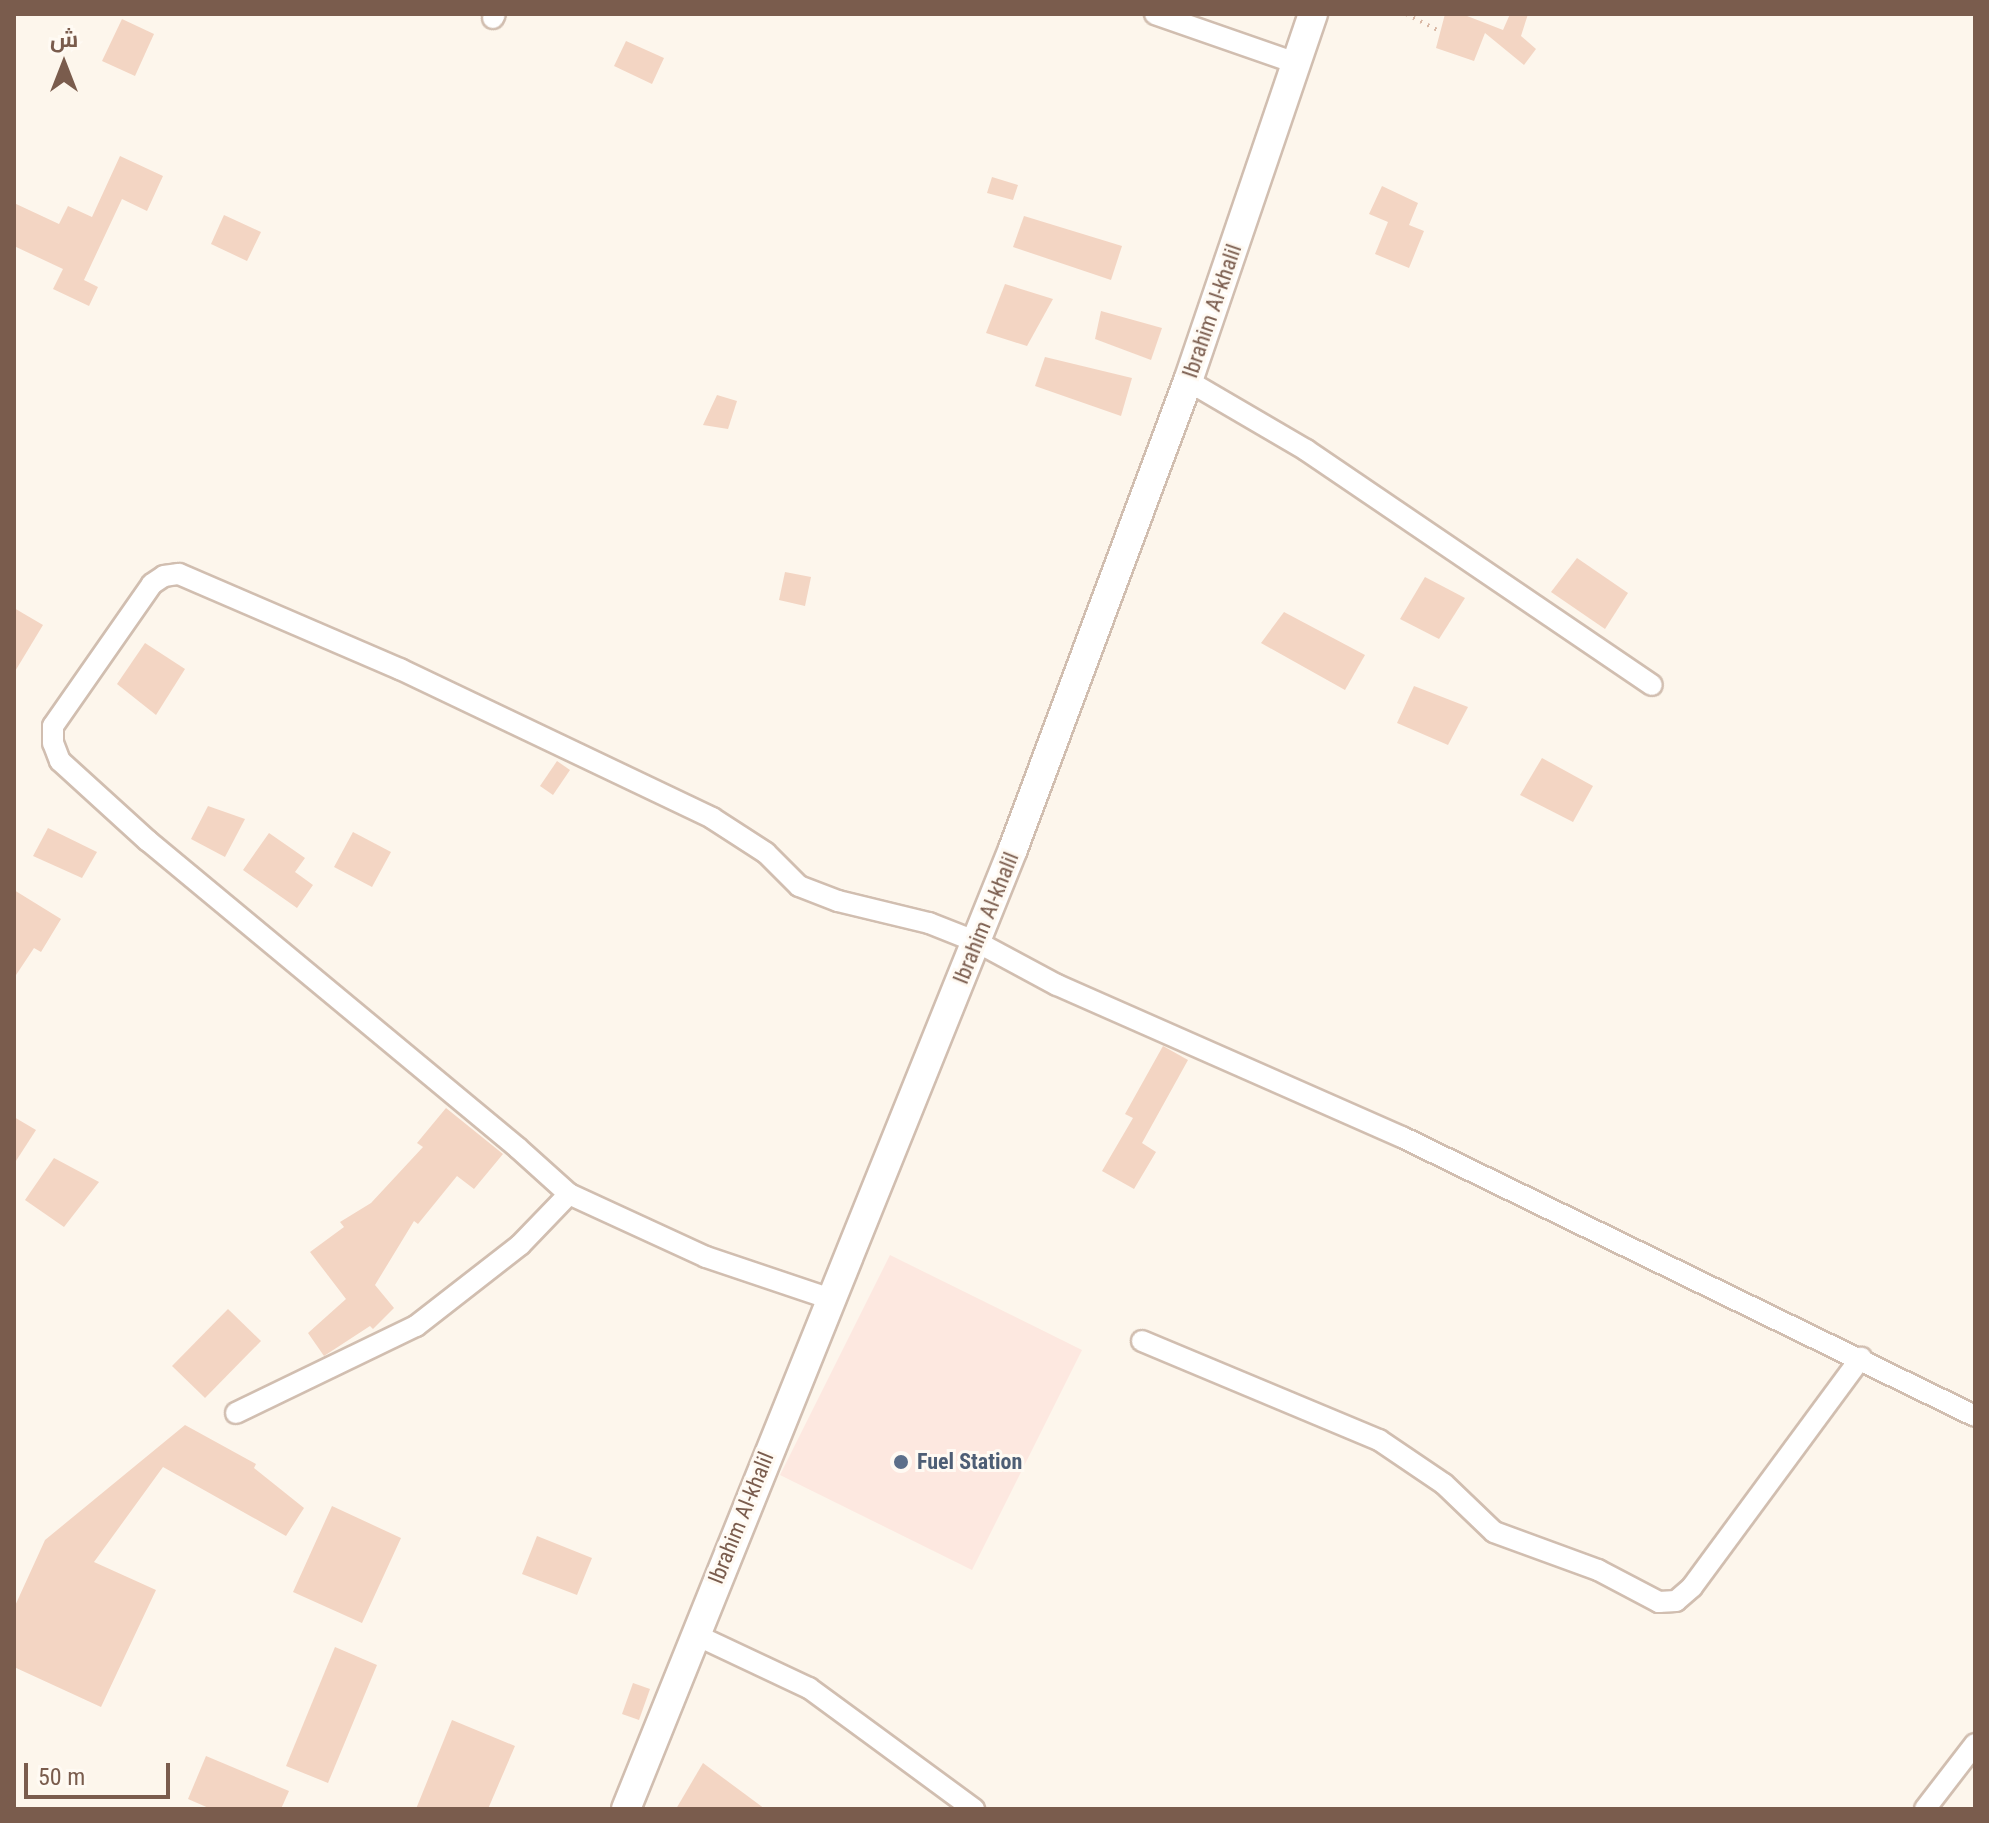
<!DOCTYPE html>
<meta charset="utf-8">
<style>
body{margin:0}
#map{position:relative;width:1989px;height:1823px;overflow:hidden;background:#fdf6ec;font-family:"Roboto Condensed",Cairo,sans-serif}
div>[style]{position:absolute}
.commercial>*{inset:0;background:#fde8e0}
.building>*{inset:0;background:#f3d5c3}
.path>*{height:4px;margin-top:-2px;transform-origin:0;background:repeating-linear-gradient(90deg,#d9b8a5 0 2px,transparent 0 8px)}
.roads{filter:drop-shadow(2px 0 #d1beb0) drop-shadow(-2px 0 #d1beb0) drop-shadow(0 2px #d1beb0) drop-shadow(0 -2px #d1beb0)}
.street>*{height:20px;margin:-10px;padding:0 10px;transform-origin:10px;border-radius:10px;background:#fff}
.secondary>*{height:28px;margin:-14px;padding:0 14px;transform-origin:14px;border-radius:14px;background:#fff}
.dots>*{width:22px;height:22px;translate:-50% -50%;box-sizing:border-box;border:4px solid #fffaf3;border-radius:50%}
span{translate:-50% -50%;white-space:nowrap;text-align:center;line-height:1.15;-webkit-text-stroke:6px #fffaf3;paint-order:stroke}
.street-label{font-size:22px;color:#7a5c4d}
.service-label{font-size:22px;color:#4e5e75;font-weight:700}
.left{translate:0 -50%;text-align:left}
.frame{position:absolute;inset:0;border:16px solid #7a5c4d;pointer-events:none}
.north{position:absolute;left:24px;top:24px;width:80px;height:80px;-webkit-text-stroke:6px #fffaf3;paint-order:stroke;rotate:0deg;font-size:22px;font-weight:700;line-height:32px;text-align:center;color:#7a5c4d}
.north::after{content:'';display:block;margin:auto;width:28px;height:36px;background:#7a5c4d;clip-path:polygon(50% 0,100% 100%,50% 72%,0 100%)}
.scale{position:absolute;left:24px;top:1763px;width:146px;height:36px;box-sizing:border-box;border:4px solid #7a5c4d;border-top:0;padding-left:10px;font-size:24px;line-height:28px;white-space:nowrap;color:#7a5c4d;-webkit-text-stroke:6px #fffaf3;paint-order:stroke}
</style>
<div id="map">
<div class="commercial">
<div style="clip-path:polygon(890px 1255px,1082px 1350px,972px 1570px,780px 1475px)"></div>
</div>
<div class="building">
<div style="clip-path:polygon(1445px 14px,1462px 14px,1503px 30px,1510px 14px,1528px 14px,1521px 36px,1536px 49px,1524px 65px,1485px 33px,1474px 61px,1436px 48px)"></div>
<div style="clip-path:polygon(122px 19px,154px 34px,135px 76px,102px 61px)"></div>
<div style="clip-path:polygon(626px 41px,664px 58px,652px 84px,614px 66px)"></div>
<div style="clip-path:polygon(120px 156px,163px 176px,147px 211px,122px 199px,84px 280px,98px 287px,89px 306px,53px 289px,63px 269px,14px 246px,14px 203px,59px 224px,68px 206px,92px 217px)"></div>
<div style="clip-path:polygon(992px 177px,1018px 185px,1013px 200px,987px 193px)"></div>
<div style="clip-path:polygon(1382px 186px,1418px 203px,1409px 225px,1424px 231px,1409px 268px,1375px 254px,1388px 222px,1369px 214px)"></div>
<div style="clip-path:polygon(224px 215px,261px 232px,247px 261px,211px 244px)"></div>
<div style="clip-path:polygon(1024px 216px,1122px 246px,1111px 280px,1013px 247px)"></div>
<div style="clip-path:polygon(1005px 284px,1053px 299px,1027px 346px,986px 333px)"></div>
<div style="clip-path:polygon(1101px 311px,1162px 328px,1151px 360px,1095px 339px)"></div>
<div style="clip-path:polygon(1045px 357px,1132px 378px,1121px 416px,1035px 386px)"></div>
<div style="clip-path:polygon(717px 395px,737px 401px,728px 429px,703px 425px)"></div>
<div style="clip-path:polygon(1577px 558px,1628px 593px,1605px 629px,1551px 592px)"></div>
<div style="clip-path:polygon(785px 572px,811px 577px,805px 606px,779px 600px)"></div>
<div style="clip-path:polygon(1425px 577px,1465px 598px,1439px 639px,1400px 619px)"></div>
<div style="clip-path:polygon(14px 608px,43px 625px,14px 673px)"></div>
<div style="clip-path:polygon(1284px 612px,1365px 655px,1345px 690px,1261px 643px)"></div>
<div style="clip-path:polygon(145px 643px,185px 669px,156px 715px,117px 684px)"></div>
<div style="clip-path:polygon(1414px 686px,1468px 707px,1448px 745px,1397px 723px)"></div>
<div style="clip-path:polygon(1542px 758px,1593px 786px,1573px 822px,1520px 795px)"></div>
<div style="clip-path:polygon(557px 761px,570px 770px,553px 795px,540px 786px)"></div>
<div style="clip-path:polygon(208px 806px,245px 819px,225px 857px,191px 839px)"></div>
<div style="clip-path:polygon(48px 828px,97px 852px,82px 878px,33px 856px)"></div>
<div style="clip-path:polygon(353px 832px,391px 852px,372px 887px,334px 867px)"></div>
<div style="clip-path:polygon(269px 833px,305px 858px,295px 872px,313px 885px,297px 908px,243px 870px)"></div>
<div style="clip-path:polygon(14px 890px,61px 919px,41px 952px,34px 948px,14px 978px)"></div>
<div style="clip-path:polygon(1163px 1046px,1188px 1060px,1142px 1143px,1156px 1152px,1134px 1189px,1102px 1171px,1133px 1118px,1125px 1114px)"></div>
<div style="clip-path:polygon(446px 1108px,503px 1154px,474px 1189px,457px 1176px,418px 1224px,414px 1221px,375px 1285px,394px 1308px,373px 1329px,370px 1326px,324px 1356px,308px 1333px,346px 1299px,310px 1252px,344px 1227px,340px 1222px,371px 1203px,423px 1147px,417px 1143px)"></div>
<div style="clip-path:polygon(14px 1117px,36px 1130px,14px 1164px)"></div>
<div style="clip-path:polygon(54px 1158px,99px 1182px,64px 1227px,25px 1200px)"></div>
<div style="clip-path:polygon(228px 1309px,261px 1341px,205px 1398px,172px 1366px)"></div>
<div style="clip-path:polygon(185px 1425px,256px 1464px,254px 1468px,304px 1508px,286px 1536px,163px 1467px,94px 1562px,156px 1590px,101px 1707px,14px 1667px,14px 1608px,45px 1540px)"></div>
<div style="clip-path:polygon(332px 1506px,401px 1538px,362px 1623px,293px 1592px)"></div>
<div style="clip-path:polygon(537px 1536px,592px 1558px,577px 1595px,522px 1574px)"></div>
<div style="clip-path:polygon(335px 1647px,377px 1665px,328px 1783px,286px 1766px)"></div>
<div style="clip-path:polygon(633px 1683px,650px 1689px,639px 1720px,622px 1714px)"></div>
<div style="clip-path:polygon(452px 1720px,515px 1746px,488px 1809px,416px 1809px)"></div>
<div style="clip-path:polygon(206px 1756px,289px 1791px,281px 1809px,211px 1809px,188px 1799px)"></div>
<div style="clip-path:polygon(703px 1763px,765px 1809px,676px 1809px)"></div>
</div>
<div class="path">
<div style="left:1406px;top:14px;width:38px;rotate:27deg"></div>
</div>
<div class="roads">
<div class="street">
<div style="left:1155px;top:14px;width:149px;rotate:19.2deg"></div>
<div style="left:493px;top:18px;width:4px;rotate:-63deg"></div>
<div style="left:1188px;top:381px;width:137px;rotate:30.3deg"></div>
<div style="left:1306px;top:450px;width:418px;rotate:34.2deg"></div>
<div style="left:831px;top:1299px;width:132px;rotate:-161.4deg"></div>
<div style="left:706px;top:1257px;width:151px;rotate:-155.3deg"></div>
<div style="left:569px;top:1194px;width:69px;rotate:-138deg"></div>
<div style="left:518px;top:1148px;width:481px;rotate:-140.3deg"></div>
<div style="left:148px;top:841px;width:119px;rotate:-137.7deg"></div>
<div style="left:60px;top:761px;width:19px;rotate:-111deg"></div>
<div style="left:53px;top:743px;width:17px;rotate:-90deg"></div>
<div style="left:53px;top:726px;width:173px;rotate:-55.1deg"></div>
<div style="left:152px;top:584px;width:14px;rotate:-34deg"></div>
<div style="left:164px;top:576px;width:15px;rotate:-8deg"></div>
<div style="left:179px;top:574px;width:241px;rotate:23.3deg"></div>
<div style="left:400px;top:669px;width:346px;rotate:25.5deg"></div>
<div style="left:712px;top:818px;width:64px;rotate:32.9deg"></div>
<div style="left:766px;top:853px;width:47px;rotate:45deg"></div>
<div style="left:799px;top:886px;width:42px;rotate:21deg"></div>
<div style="left:838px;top:901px;width:94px;rotate:13.6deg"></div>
<div style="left:929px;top:923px;width:52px;rotate:21.6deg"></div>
<div style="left:977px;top:942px;width:91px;rotate:28.3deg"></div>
<div style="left:1057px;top:985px;width:377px;rotate:23.8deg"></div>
<div style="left:1402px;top:1137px;width:637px;rotate:25.96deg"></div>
<div style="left:1142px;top:1341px;width:257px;rotate:22.7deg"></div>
<div style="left:1379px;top:1440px;width:78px;rotate:34.1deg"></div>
<div style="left:1444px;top:1484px;width:69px;rotate:43.8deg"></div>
<div style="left:1494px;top:1532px;width:111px;rotate:20.1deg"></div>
<div style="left:1598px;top:1570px;width:69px;rotate:27.7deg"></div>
<div style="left:1659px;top:1602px;width:17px;rotate:-3deg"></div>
<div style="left:1676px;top:1601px;width:21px;rotate:-41deg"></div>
<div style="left:1692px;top:1587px;width:285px;rotate:-53.6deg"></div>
<div style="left:236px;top:1413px;width:200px;rotate:-25.8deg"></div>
<div style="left:416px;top:1326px;width:132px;rotate:-37.9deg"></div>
<div style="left:520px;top:1245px;width:71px;rotate:-46.1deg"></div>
<div style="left:694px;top:1634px;width:127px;rotate:25.2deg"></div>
<div style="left:809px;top:1688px;width:205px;rotate:36.3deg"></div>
<div style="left:1925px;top:1809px;width:82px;rotate:-52.4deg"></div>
</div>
<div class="secondary">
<div style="left:626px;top:1809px;width:1035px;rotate:-68.04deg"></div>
<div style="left:1013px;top:849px;width:500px;rotate:-69.5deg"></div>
<div style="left:1188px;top:381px;width:388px;rotate:-71.2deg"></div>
</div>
</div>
<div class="dots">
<div style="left:901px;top:1462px;background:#5c6f8a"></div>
</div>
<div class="street-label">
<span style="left:1212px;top:311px;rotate:-71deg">Ibrahim Al-khalil</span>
<span style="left:986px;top:918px;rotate:-68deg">Ibrahim Al-khalil</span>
<span style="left:741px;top:1518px;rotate:-68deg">Ibrahim Al-khalil</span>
</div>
<div class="service-label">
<span class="left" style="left:917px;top:1462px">Fuel Station</span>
</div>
<div class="frame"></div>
<div class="north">ش</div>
<div class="scale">50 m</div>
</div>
